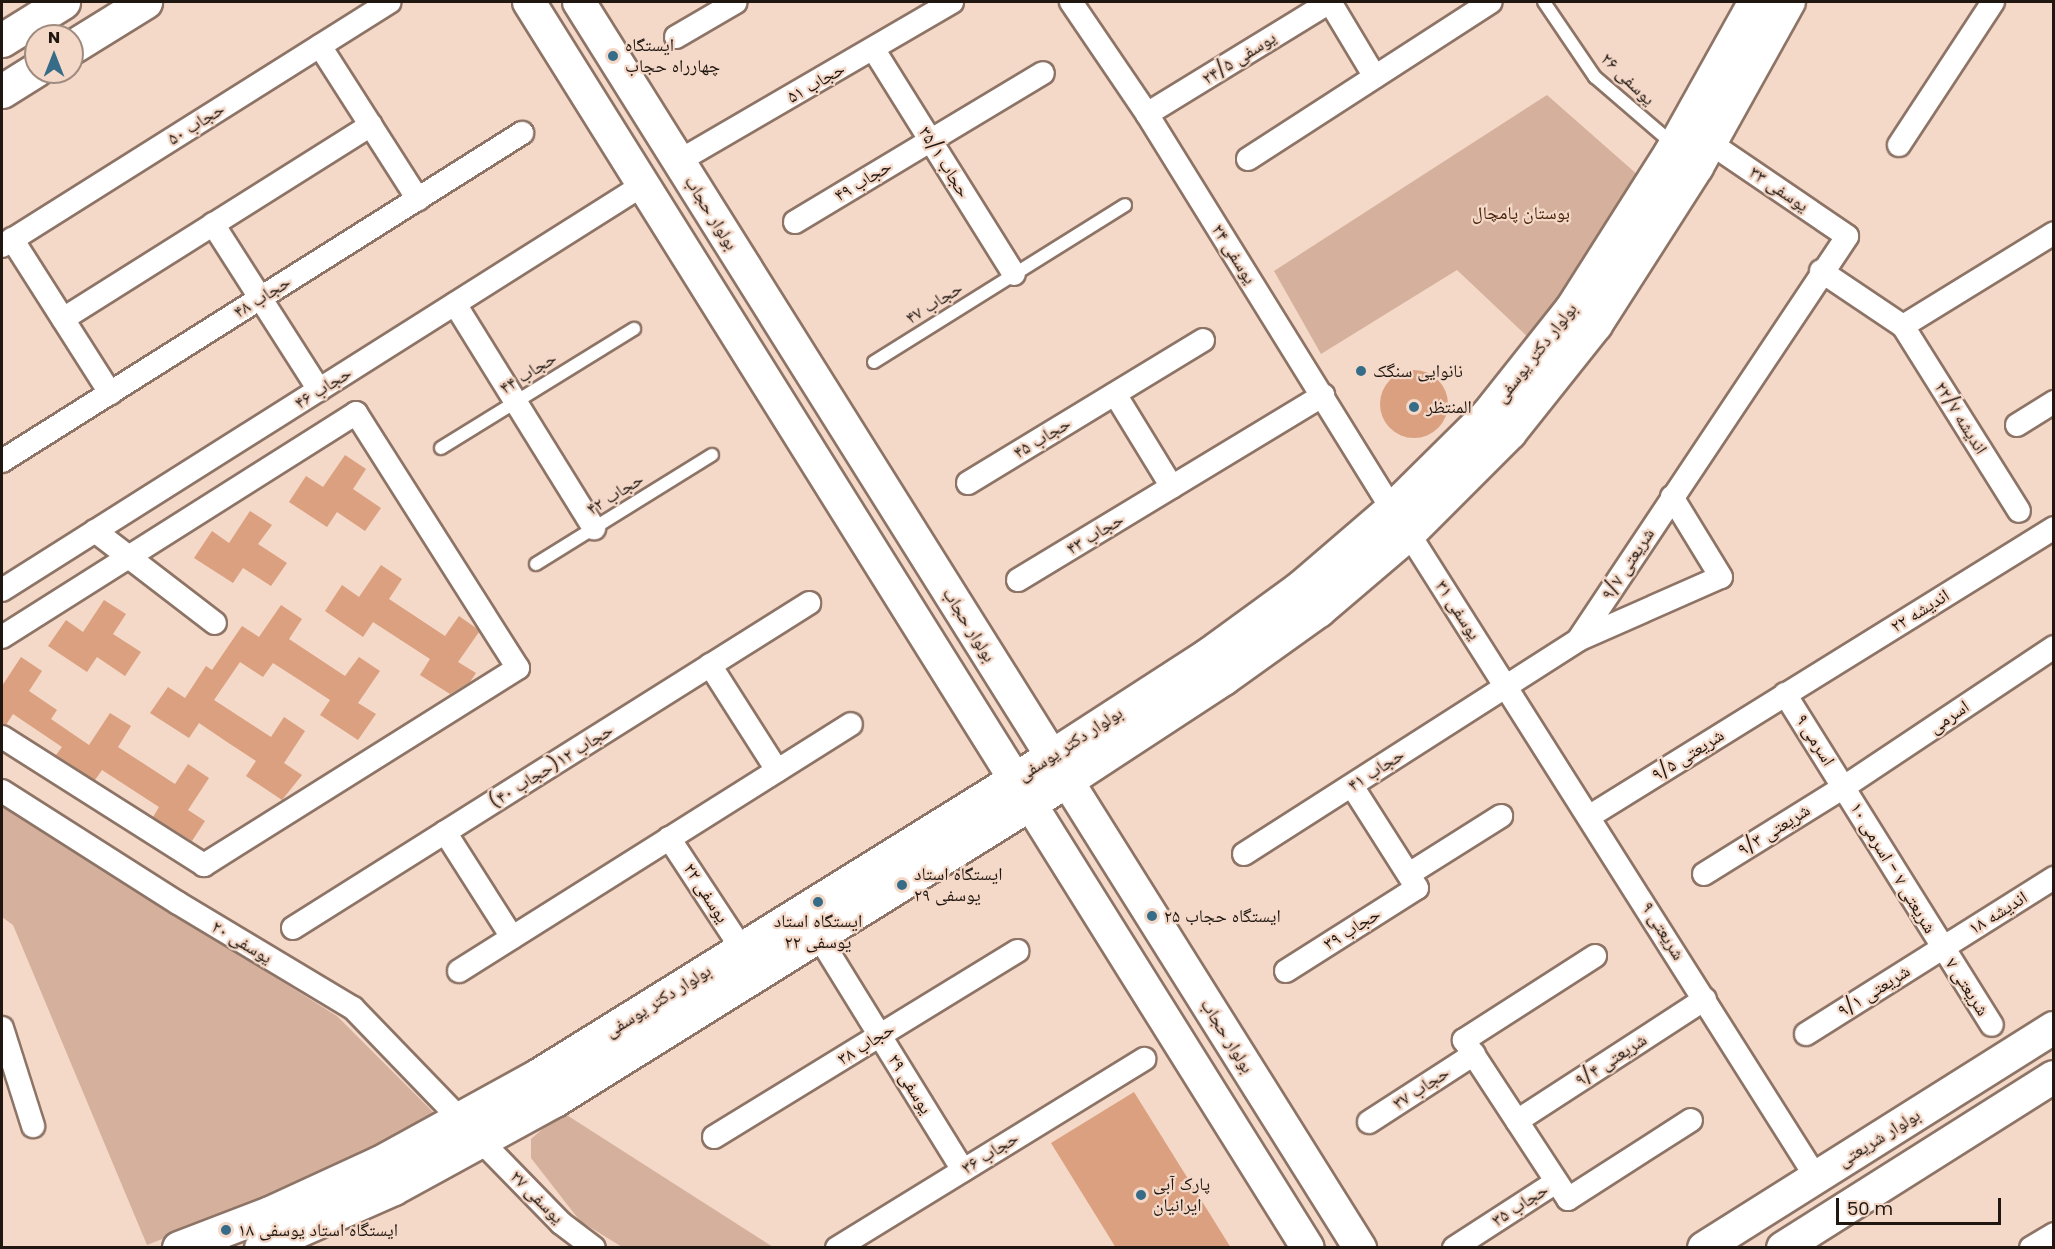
<!DOCTYPE html>
<meta charset="utf-8">
<style>
body{margin:0}
#map{position:relative;width:2055px;height:1249px;overflow:hidden;background:#f4d8c8;font-family:Poppins,"Noto Naskh Arabic",sans-serif}
div>[style]{position:absolute}
.green>*{inset:0;background:#d5b19d}
.building>*{inset:0;background:#daa07f}
.round{border-radius:50%}
.roads{filter:drop-shadow(2px 0 #8d7466) drop-shadow(-2px 0 #8d7466) drop-shadow(0 2px #8d7466) drop-shadow(0 -2px #8d7466)}
.lane>*{height:12px;margin:-6px;padding:0 6px;transform-origin:6px;border-radius:6px;background:#fff}
.street>*{height:22px;margin:-11px;padding:0 11px;transform-origin:11px;border-radius:11px;background:#fff}
.secondary>*{height:32px;margin:-16px;padding:0 16px;transform-origin:16px;border-radius:16px;background:#fff}
.primary>*{height:33px;margin:-16.5px;padding:0 16.5px;transform-origin:16.5px;border-radius:16.5px;background:#fff}
.dots>*{width:16px;height:16px;translate:-50% -50%;box-sizing:border-box;border:3px solid #f4d8c8;border-radius:50%}
span{translate:-50% -50%;white-space:nowrap;text-align:center;line-height:1.15;-webkit-text-stroke:4.5px #f4d8c8;paint-order:stroke}
.poi-label{font-size:18px;color:#201711}
.left{translate:0 -50%;text-align:left}
.street-label{font-size:18px;color:#201711}
.park-label{font-size:18px;color:#472208}
.frame{position:absolute;inset:0;border:3px solid #201711;pointer-events:none}
.north{position:absolute;left:24px;top:24px;width:60px;height:60px;box-sizing:border-box;background:#f4d8c8;border:2px solid #9f8b7f;border-radius:50%;rotate:0deg;font-size:16px;font-weight:700;line-height:24px;text-align:center;color:#201711}
.north::after{content:'';display:block;margin:auto;width:21px;height:27px;background:#376c88;clip-path:polygon(50% 0,100% 100%,50% 72%,0 100%)}
.scale{position:absolute;left:1836px;top:1198px;width:165px;height:27px;box-sizing:border-box;border:3px solid #201711;border-top:0;padding-left:8px;font-size:18px;line-height:21px;white-space:nowrap;color:#201711;-webkit-text-stroke:4px #f4d8c8;paint-order:stroke}
</style>
<div id="map">
<div class="green">
<div style="clip-path:polygon(1547px 95px,1639px 176px,1586px 268px,1532px 341px,1457px 270px,1321px 354px,1274px 271px)"></div>
<div style="clip-path:polygon(2px 806px,337px 1016px,436px 1115px,262px 1200px,147px 1245px,13px 925px,2px 917px)"></div>
<div style="clip-path:polygon(562px 1112px,773px 1247px,622px 1247px,580px 1221px,531px 1158px,531px 1139px)"></div>
</div>
<div class="building">
<div class="round" style="left:1380px;top:370px;width:68px;height:68px"></div>
<div style="clip-path:polygon(345px 455px,366px 469px,353px 489px,381px 508px,365px 531px,337px 512px,327px 527px,289px 502px,306px 476px,323px 487px)"></div>
<div style="clip-path:polygon(250px 511px,272px 525px,258px 544px,287px 563px,271px 586px,243px 568px,233px 583px,194px 558px,212px 531px,229px 543px)"></div>
<div style="clip-path:polygon(381px 565px,402px 579px,389px 599px,445px 636px,459px 616px,476px 628px,479px 632px,458px 662px,476px 673px,470px 682px,450px 694px,420px 675px,430px 659px,373px 622px,363px 637px,325px 611px,342px 585px,359px 597px)"></div>
<div style="clip-path:polygon(104px 600px,126px 614px,113px 634px,141px 652px,125px 676px,97px 657px,87px 672px,48px 646px,66px 620px,83px 632px)"></div>
<div style="clip-path:polygon(281px 605px,302px 619px,289px 639px,345px 676px,359px 657px,380px 671px,358px 703px,376px 714px,358px 740px,320px 715px,330px 700px,301px 681px,273px 663px,263px 677px,240px 662px,214px 700px,271px 737px,284px 717px,305px 731px,284px 763px,302px 775px,282px 800px,246px 776px,256px 761px,227px 742px,199px 723px,189px 738px,150px 713px,168px 687px,185px 698px,206px 666px,212px 670px,242px 626px,259px 637px)"></div>
<div style="clip-path:polygon(21px 657px,42px 671px,29px 691px,57px 710px,51px 719px,89px 745px,110px 713px,131px 726px,118px 747px,175px 784px,188px 764px,209px 778px,188px 810px,205px 821px,192px 841px,153px 817px,159px 807px,102px 770px,95px 780px,56px 755px,62px 747px,13px 714px,6px 725px,2px 724px,2px 686px)"></div>
<div style="clip-path:polygon(1134px 1092px,1231px 1248px,1116px 1248px,1051px 1143px)"></div>
</div>
<div class="roads">
<div class="lane">
<div style="left:1544px;top:2px;width:91px;rotate:55.8deg"></div>
<div style="left:1595px;top:77px;width:103px;rotate:40.7deg"></div>
<div style="left:874px;top:362px;width:296px;rotate:-32deg"></div>
<div style="left:441px;top:448px;width:227px;rotate:-31.7deg"></div>
<div style="left:536px;top:564px;width:207px;rotate:-31.8deg"></div>
</div>
<div class="street">
<div style="left:1071px;top:2px;width:135px;rotate:55.8deg"></div>
<div style="left:1147px;top:114px;width:465px;rotate:58.2deg"></div>
<div style="left:1330px;top:2px;width:87px;rotate:59deg"></div>
<div style="left:676px;top:37px;width:69px;rotate:-30.3deg"></div>
<div style="left:320px;top:46px;width:182px;rotate:57.4deg"></div>
<div style="left:874px;top:50px;width:264px;rotate:58deg"></div>
<div style="left:1147px;top:114px;width:215px;rotate:-31.5deg"></div>
<div style="left:1899px;top:145px;width:171px;rotate:-56.7deg"></div>
<div style="left:1248px;top:159px;width:289px;rotate:-32.9deg"></div>
<div style="left:679px;top:161px;width:316px;rotate:-30.2deg"></div>
<div style="left:795px;top:222px;width:289px;rotate:-31deg"></div>
<div style="left:213px;top:224px;width:197px;rotate:57.4deg"></div>
<div style="left:12px;top:239px;width:183px;rotate:57.5deg"></div>
<div style="left:2px;top:246px;width:458px;rotate:-32.2deg"></div>
<div style="left:1821px;top:271px;width:99px;rotate:33.9deg"></div>
<div style="left:1903px;top:326px;width:218px;rotate:57.9deg"></div>
<div style="left:455px;top:304px;width:264px;rotate:58.2deg"></div>
<div style="left:63px;top:319px;width:364px;rotate:-32.2deg"></div>
<div style="left:1903px;top:326px;width:177px;rotate:-31.6deg"></div>
<div style="left:1115px;top:394px;width:109px;rotate:58.5deg"></div>
<div style="left:2017px;top:425px;width:44px;rotate:-31.9deg"></div>
<div style="left:2px;top:461px;width:615px;rotate:-32.24deg"></div>
<div style="left:968px;top:483px;width:275px;rotate:-31.3deg"></div>
<div style="left:95px;top:531px;width:151px;rotate:37.5deg"></div>
<div style="left:1409px;top:534px;width:761px;rotate:57.67deg"></div>
<div style="left:1018px;top:580px;width:357px;rotate:-31.2deg"></div>
<div style="left:2px;top:590px;width:758px;rotate:-32.29deg"></div>
<div style="left:2px;top:637px;width:419px;rotate:-32.3deg"></div>
<div style="left:356px;top:413px;width:302px;rotate:57.6deg"></div>
<div style="left:518px;top:668px;width:371px;rotate:147.9deg"></div>
<div style="left:204px;top:865px;width:239px;rotate:-147.6deg"></div>
<div style="left:1578px;top:640px;width:156px;rotate:-23.8deg"></div>
<div style="left:1721px;top:577px;width:94px;rotate:-121.5deg"></div>
<div style="left:710px;top:665px;width:125px;rotate:57.5deg"></div>
<div style="left:1785px;top:694px;width:390px;rotate:58deg"></div>
<div style="left:2px;top:791px;width:209px;rotate:32.5deg"></div>
<div style="left:178px;top:903px;width:204px;rotate:31deg"></div>
<div style="left:353px;top:1008px;width:156px;rotate:46deg"></div>
<div style="left:1590px;top:816px;width:546px;rotate:-31.83deg"></div>
<div style="left:445px;top:832px;width:125px;rotate:57.5deg"></div>
<div style="left:669px;top:838px;width:133px;rotate:56.7deg"></div>
<div style="left:1244px;top:854px;width:397px;rotate:-32.6deg"></div>
<div style="left:1578px;top:640px;width:485px;rotate:-56.3deg"></div>
<div style="left:1847px;top:236px;width:166px;rotate:-145.8deg"></div>
<div style="left:1409px;top:874px;width:109px;rotate:-32.2deg"></div>
<div style="left:1704px;top:874px;width:165px;rotate:-31.9deg"></div>
<div style="left:1844px;top:787px;width:252px;rotate:-33.7deg"></div>
<div style="left:293px;top:928px;width:610px;rotate:-32.2deg"></div>
<div style="left:819px;top:937px;width:274px;rotate:58.3deg"></div>
<div style="left:1595px;top:956px;width:156px;rotate:147.3deg"></div>
<div style="left:1464px;top:1040px;width:190px;rotate:56.8deg"></div>
<div style="left:1568px;top:1199px;width:146px;rotate:-32.7deg"></div>
<div style="left:459px;top:971px;width:463px;rotate:-32.2deg"></div>
<div style="left:1286px;top:971px;width:155px;rotate:-32.4deg"></div>
<div style="left:1417px;top:888px;width:121px;rotate:-122.5deg"></div>
<div style="left:2px;top:1028px;width:103px;rotate:72.4deg"></div>
<div style="left:1806px;top:1034px;width:293px;rotate:-32.2deg"></div>
<div style="left:1517px;top:1121px;width:224px;rotate:-33deg"></div>
<div style="left:1369px;top:1122px;width:125px;rotate:-32.9deg"></div>
<div style="left:714px;top:1137px;width:356px;rotate:-31.5deg"></div>
<div style="left:482px;top:1142px;width:113px;rotate:45.7deg"></div>
<div style="left:561px;top:1223px;width:41px;rotate:37.1deg"></div>
<div style="left:837px;top:1248px;width:361px;rotate:-31.6deg"></div>
<div style="left:1454px;top:1248px;width:121px;rotate:-32.9deg"></div>
<div style="left:2031px;top:1248px;width:27px;rotate:-31deg"></div>
</div>
<div class="secondary">
<div style="left:529px;top:2px;width:1469px;rotate:57.99deg"></div>
<div style="left:579px;top:2px;width:1471px;rotate:57.92deg"></div>
<div style="left:179px;top:1248px;width:97px;rotate:-21deg"></div>
<div style="left:270px;top:1213px;width:122px;rotate:-24.7deg"></div>
<div style="left:381px;top:1162px;width:180px;rotate:-28.8deg"></div>
<div style="left:539px;top:1075px;width:604px;rotate:-31.87deg"></div>
<div style="left:1052px;top:756px;width:186px;rotate:-32.9deg"></div>
<div style="left:1208px;top:655px;width:114px;rotate:-36.1deg"></div>
<div style="left:1300px;top:588px;width:121px;rotate:-40.7deg"></div>
<div style="left:1392px;top:509px;width:135px;rotate:-44.7deg"></div>
<div style="left:1488px;top:414px;width:135px;rotate:-51.6deg"></div>
<div style="left:1572px;top:308px;width:185px;rotate:-57.6deg"></div>
<div style="left:1671px;top:152px;width:172px;rotate:-60.8deg"></div>
<div style="left:261px;top:1248px;width:145px;rotate:-23.9deg"></div>
<div style="left:394px;top:1189px;width:183px;rotate:-28.7deg"></div>
<div style="left:555px;top:1101px;width:605px;rotate:-31.96deg"></div>
<div style="left:1068px;top:781px;width:186px;rotate:-33.2deg"></div>
<div style="left:1224px;top:679px;width:117px;rotate:-35.6deg"></div>
<div style="left:1319px;top:611px;width:118px;rotate:-40.5deg"></div>
<div style="left:1409px;top:534px;width:143px;rotate:-45deg"></div>
<div style="left:1510px;top:433px;width:138px;rotate:-51.5deg"></div>
<div style="left:1596px;top:325px;width:188px;rotate:-57.4deg"></div>
<div style="left:1697px;top:167px;width:189px;rotate:-60.9deg"></div>
<div style="left:1704px;top:1248px;width:413px;rotate:-32.2deg"></div>
<div style="left:1783px;top:1248px;width:320px;rotate:-32.3deg"></div>
</div>
<div class="primary">
<div style="left:2px;top:40px;width:72px;rotate:-31.9deg"></div>
<div style="left:72px;top:47px;width:86px;rotate:-31.7deg"></div>
<div style="left:2px;top:91px;width:40px;rotate:-32deg"></div>
</div>
</div>
<div class="dots">
<div style="left:613px;top:56px;background:#376c88"></div>
<div style="left:1361px;top:371px;background:#376c88"></div>
<div style="left:1414px;top:407px;background:#376c88"></div>
<div style="left:902px;top:885px;background:#376c88"></div>
<div style="left:818px;top:902px;background:#376c88"></div>
<div style="left:1152px;top:916px;background:#376c88"></div>
<div style="left:1141px;top:1195px;background:#376c88"></div>
<div style="left:226px;top:1230px;background:#376c88"></div>
</div>
<div class="poi-label">
<span class="left" style="left:625px;top:56px">ایستگاه<br>چهارراه حجاب</span>
<span class="left" style="left:1373px;top:371px">نانوایی سنگک</span>
<span class="left" style="left:1426px;top:407px">المنتظر</span>
<span class="left" style="left:914px;top:885px">ایستگاه استاد<br>یوسفی ۲۹</span>
<span class="left" style="left:1164px;top:916px">ایستگاه حجاب ۲۵</span>
<span style="left:818px;top:932px">ایستگاه استاد<br>یوسفی ۲۲</span>
<span class="left" style="left:1153px;top:1195px">پارک آبی<br>ایرانیان</span>
<span class="left" style="left:238px;top:1230px">ایستگاه استاد یوسفی ۱۸</span>
</div>
<div class="street-label">
<span style="left:1239px;top:58px;rotate:-32deg">یوسفی ۲۴/۵</span>
<span style="left:1628px;top:79px;rotate:44deg">یوسفی ۲۶</span>
<span style="left:816px;top:83px;rotate:-30deg">حجاب ۵۱</span>
<span style="left:196px;top:124px;rotate:-32deg">حجاب ۵۰</span>
<span style="left:944px;top:162px;rotate:58deg">حجاب ۳۵/۱</span>
<span style="left:863px;top:181px;rotate:-31deg">حجاب ۴۹</span>
<span style="left:1779px;top:189px;rotate:34deg">یوسفی ۳۳</span>
<span style="left:711px;top:213px;rotate:58deg">بولوار حجاب</span>
<span style="left:1234px;top:254px;rotate:58deg">یوسفی ۲۴</span>
<span style="left:262px;top:297px;rotate:-32deg">حجاب ۴۸</span>
<span style="left:934px;top:303px;rotate:-32deg">حجاب ۴۷</span>
<span style="left:1536px;top:353px;rotate:-52deg">بولوار دکتر یوسفی</span>
<span style="left:528px;top:373px;rotate:-32deg">حجاب ۴۴</span>
<span style="left:323px;top:388px;rotate:-32deg">حجاب ۴۶</span>
<span style="left:1961px;top:418px;rotate:58deg">اندیشه ۲۲/۷</span>
<span style="left:1042px;top:438px;rotate:-31deg">حجاب ۴۵</span>
<span style="left:615px;top:494px;rotate:-32deg">حجاب ۴۲</span>
<span style="left:1095px;top:534px;rotate:-31deg">حجاب ۴۳</span>
<span style="left:1628px;top:564px;rotate:-57deg">شریعتی ۹/۷</span>
<span style="left:1458px;top:610px;rotate:57deg">یوسفی ۳۱</span>
<span style="left:1920px;top:611px;rotate:-32deg">اندیشه ۲۲</span>
<span style="left:969px;top:625px;rotate:58deg">بولوار حجاب</span>
<span style="left:1949px;top:717px;rotate:-34deg">اسرمی</span>
<span style="left:1815px;top:740px;rotate:58deg">اسرمی ۹</span>
<span style="left:1070px;top:744px;rotate:-33deg">بولوار دکتر یوسفی</span>
<span style="left:1688px;top:755px;rotate:-32deg">شریعتی ۹/۵</span>
<span style="left:551px;top:766px;rotate:-32deg">حجاب ۱۲(حجاب ۴۰)</span>
<span style="left:1376px;top:770px;rotate:-33deg">حجاب ۴۱</span>
<span style="left:1774px;top:830px;rotate:-32deg">شریعتی ۹/۳</span>
<span style="left:1893px;top:868px;rotate:59deg">شریعتی ۷ - اسرمی ۱۰</span>
<span style="left:706px;top:893px;rotate:57deg">یوسفی ۲۲</span>
<span style="left:1998px;top:913px;rotate:-32deg">اندیشه ۱۸</span>
<span style="left:1352px;top:929px;rotate:-32deg">حجاب ۳۹</span>
<span style="left:1663px;top:931px;rotate:58deg">شریعتی ۹</span>
<span style="left:242px;top:942px;rotate:31deg">یوسفی ۲۰</span>
<span style="left:1967px;top:987px;rotate:57deg">شریعتی ۷</span>
<span style="left:1874px;top:991px;rotate:-32deg">شریعتی ۹/۱</span>
<span style="left:658px;top:1001px;rotate:-32deg">بولوار دکتر یوسفی</span>
<span style="left:1227px;top:1036px;rotate:58deg">بولوار حجاب</span>
<span style="left:866px;top:1044px;rotate:-32deg">حجاب ۳۸</span>
<span style="left:1611px;top:1060px;rotate:-33deg">شریعتی ۹/۴</span>
<span style="left:910px;top:1084px;rotate:58deg">یوسفی ۲۹</span>
<span style="left:1421px;top:1088px;rotate:-33deg">حجاب ۳۷</span>
<span style="left:1879px;top:1138px;rotate:-32deg">بولوار شریعتی</span>
<span style="left:990px;top:1153px;rotate:-32deg">حجاب ۳۶</span>
<span style="left:537px;top:1197px;rotate:45deg">یوسفی ۲۷</span>
<span style="left:1520px;top:1205px;rotate:-33deg">حجاب ۳۵</span>
</div>
<div class="park-label">
<span style="left:1521px;top:213px">بوستان پامچال</span>
</div>
<div class="frame"></div>
<div class="north">N</div>
<div class="scale">50 m</div>
</div>
